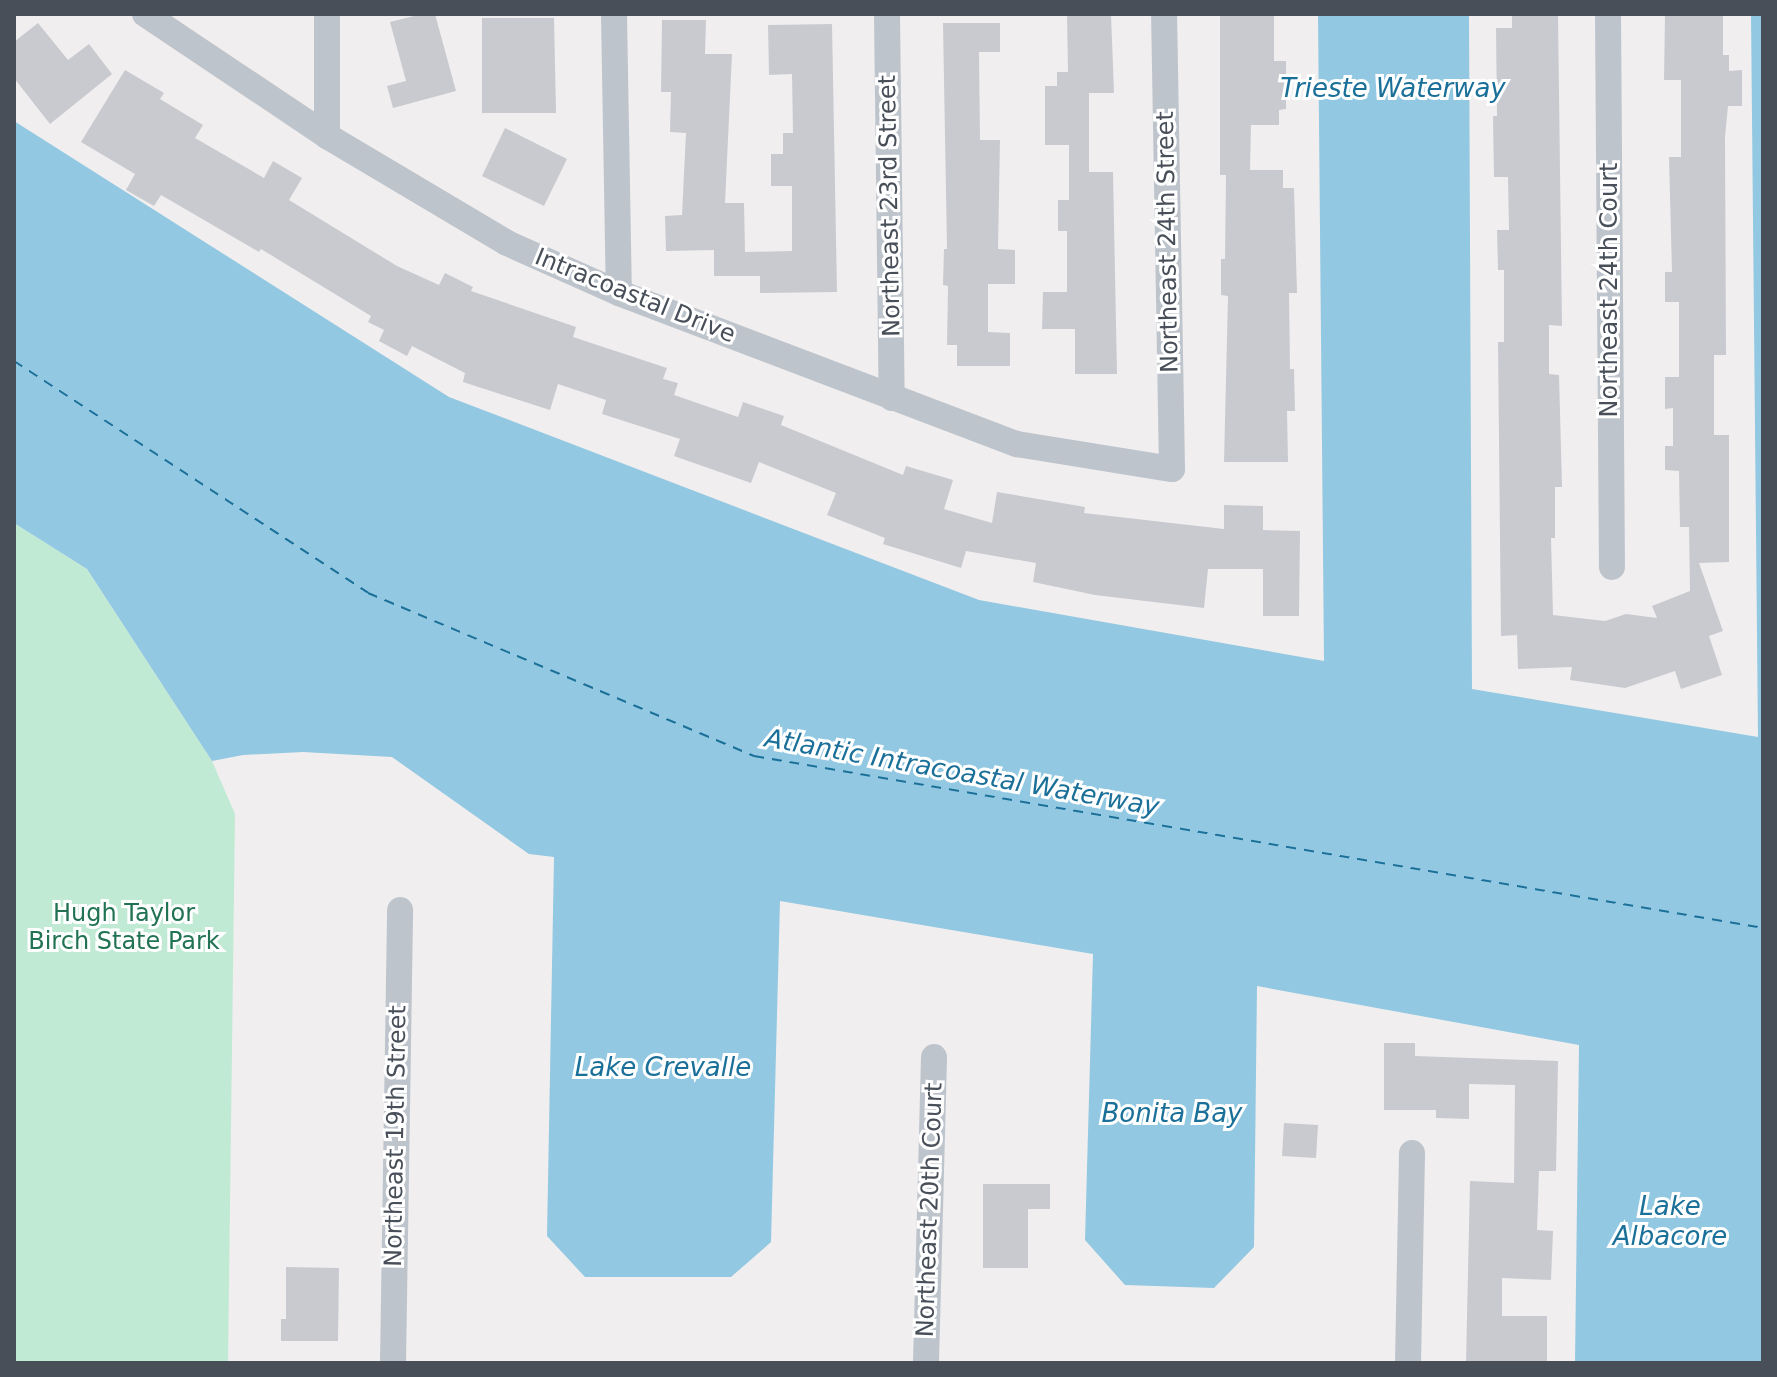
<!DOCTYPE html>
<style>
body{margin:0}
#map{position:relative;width:1777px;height:1377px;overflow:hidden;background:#f0eeee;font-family:"DejaVu Sans",sans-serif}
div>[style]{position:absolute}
.green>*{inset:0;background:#c1ead5}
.water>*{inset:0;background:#92c8e2}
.ferry>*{height:2px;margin-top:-1px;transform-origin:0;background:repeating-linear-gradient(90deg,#1b7099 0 10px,transparent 0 18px)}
.building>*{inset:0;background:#c9cad0}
.minor>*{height:26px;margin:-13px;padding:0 13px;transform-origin:13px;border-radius:13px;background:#bec4cc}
span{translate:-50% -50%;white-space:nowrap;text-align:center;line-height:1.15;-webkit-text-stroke:6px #fff;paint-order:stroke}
.street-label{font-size:24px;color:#484f59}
.park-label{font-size:24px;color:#217353}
.water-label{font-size:26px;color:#1b7099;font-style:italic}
.frame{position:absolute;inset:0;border:16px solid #484f59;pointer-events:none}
</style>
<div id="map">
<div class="green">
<div style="clip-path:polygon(14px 523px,87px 569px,212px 761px,235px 814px,228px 1363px,14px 1363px)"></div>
</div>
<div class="water">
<div style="clip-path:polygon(1318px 14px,1469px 14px,1472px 689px,1758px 737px,1751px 14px,1763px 14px,1763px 1363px,1575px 1363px,1579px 1045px,1257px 986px,1254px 1247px,1214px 1288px,1125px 1285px,1085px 1240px,1093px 954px,780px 901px,771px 1242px,731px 1277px,585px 1277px,547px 1236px,554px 857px,529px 854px,392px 757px,303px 752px,243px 755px,212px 761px,87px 569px,14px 523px,14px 121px,449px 397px,979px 600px,1324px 661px)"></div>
</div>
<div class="ferry">
<div style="left:14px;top:361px;width:423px;rotate:33.2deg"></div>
<div style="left:368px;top:593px;width:419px;rotate:22.9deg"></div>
<div style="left:754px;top:756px;width:1024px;rotate:9.67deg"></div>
</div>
<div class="building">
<div style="clip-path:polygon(422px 14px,435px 14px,456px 91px,393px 108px,387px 86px,406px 81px,390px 22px)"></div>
<div style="clip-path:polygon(1067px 14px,1111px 14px,1114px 93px,1089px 93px,1089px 172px,1113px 172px,1117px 374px,1075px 374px,1075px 329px,1042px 329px,1043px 292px,1067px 292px,1067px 231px,1058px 231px,1058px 200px,1069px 200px,1069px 145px,1045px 145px,1045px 86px,1057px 86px,1057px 72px,1068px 72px)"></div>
<div style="clip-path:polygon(1220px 14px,1274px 14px,1274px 61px,1286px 61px,1286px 109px,1279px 110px,1279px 125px,1251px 125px,1250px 170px,1283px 170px,1283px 188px,1294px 188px,1297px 293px,1289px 293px,1290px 369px,1294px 369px,1295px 411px,1287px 411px,1288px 462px,1224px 462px,1228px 296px,1221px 295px,1221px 259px,1225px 259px,1226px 175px,1220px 175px)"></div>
<div style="clip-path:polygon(1512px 14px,1558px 14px,1562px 326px,1549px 325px,1549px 374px,1559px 375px,1562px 487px,1555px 487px,1555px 538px,1551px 538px,1553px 615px,1605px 621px,1626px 614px,1657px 618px,1652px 606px,1690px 591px,1689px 527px,1680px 527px,1679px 471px,1665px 470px,1665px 446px,1673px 446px,1673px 408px,1665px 409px,1665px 377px,1679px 377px,1679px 302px,1665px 302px,1665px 272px,1672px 272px,1669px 157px,1681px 157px,1681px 80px,1664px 80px,1665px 14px,1723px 14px,1723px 55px,1729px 55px,1729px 71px,1742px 70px,1742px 106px,1728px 106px,1725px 137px,1726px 355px,1714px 355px,1714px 435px,1729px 435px,1729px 562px,1699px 563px,1723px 631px,1709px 636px,1722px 675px,1681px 689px,1675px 671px,1625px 688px,1570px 680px,1572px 667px,1518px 669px,1517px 635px,1501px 636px,1498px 342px,1504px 342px,1504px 270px,1498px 270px,1497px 230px,1509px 230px,1508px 177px,1494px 177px,1493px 116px,1497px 116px,1496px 28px,1512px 28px)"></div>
<div style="clip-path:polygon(482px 18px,554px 18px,556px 113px,482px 113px)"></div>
<div style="clip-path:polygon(662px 20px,706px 20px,705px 54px,732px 54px,725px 203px,744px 203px,745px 252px,792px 251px,792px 186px,771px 186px,771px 154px,783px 154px,783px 133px,793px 133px,792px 74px,769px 75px,768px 25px,832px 24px,837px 292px,760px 293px,760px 276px,714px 276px,714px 250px,666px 251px,665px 216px,682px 215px,686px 133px,670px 132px,671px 92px,661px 92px)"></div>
<div style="clip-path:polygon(38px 23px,68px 60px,89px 44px,112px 74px,50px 124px,14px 78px,14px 42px)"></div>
<div style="clip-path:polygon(943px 23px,1000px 23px,1000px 52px,979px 52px,980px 140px,1000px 140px,998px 249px,1015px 250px,1015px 284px,988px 284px,988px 332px,1010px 333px,1010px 366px,957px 366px,957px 345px,947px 345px,948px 286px,943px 285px,944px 249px,947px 249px)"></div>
<div style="clip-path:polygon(125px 70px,164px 93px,160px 99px,203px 125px,195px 138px,264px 178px,273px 161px,302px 178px,289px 200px,397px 266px,439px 285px,445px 273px,473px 287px,471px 291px,576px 327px,573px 337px,667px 368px,663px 379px,678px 383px,674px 395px,738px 417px,743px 402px,784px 416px,781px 425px,903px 475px,906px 466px,953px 480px,944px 509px,992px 523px,997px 492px,1085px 507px,1084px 513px,1224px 529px,1224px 505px,1263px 506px,1263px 530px,1300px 531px,1299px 616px,1263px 616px,1263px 569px,1208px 569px,1204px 608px,1095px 595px,1033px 582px,1036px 563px,966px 551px,961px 568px,883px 544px,885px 538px,827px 515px,836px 493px,759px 462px,751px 483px,674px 456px,680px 439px,602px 414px,606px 400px,558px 384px,550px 410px,463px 382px,465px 373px,412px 346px,407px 356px,379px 341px,384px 330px,368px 322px,371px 316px,261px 249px,259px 252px,161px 195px,154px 206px,126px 190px,135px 174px,81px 142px)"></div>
<div style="clip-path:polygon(505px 128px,567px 159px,544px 206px,482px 176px)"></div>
<div style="clip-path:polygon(1384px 1043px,1415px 1043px,1415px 1056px,1558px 1061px,1556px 1171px,1539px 1171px,1537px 1230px,1553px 1231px,1551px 1280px,1502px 1278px,1502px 1316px,1547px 1316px,1547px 1363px,1466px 1363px,1470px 1181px,1514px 1183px,1515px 1085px,1469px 1084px,1469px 1119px,1436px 1118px,1436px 1110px,1384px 1110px)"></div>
<div style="clip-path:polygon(1284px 1123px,1318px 1125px,1316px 1158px,1282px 1156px)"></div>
<div style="clip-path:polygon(983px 1184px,1050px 1184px,1050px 1209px,1028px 1209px,1028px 1268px,983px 1268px)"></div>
<div style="clip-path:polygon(286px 1267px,339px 1268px,338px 1341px,281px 1341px,281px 1319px,286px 1319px)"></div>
</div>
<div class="minor">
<div style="left:145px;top:14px;width:219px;rotate:33.8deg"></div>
<div style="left:327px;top:136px;width:209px;rotate:30.7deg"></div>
<div style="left:507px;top:243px;width:123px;rotate:24.1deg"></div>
<div style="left:619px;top:293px;width:426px;rotate:20.8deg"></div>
<div style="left:1017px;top:444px;width:157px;rotate:9.2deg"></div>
<div style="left:1172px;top:469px;width:455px;rotate:-91deg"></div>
<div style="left:327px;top:14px;width:122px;rotate:90deg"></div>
<div style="left:614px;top:14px;width:279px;rotate:89deg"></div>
<div style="left:887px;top:14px;width:384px;rotate:89.3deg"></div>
<div style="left:1608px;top:14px;width:553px;rotate:89.59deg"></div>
<div style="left:393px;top:1363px;width:453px;rotate:-89.1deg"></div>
<div style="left:926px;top:1363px;width:306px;rotate:-88.5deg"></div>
<div style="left:1408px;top:1363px;width:210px;rotate:-88.9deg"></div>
</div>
<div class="street-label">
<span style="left:890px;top:206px;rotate:-91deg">Northeast 23rd Street</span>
<span style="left:1168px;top:242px;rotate:-91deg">Northeast 24th Street</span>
<span style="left:1610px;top:290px;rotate:-90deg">Northeast 24th Court</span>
<span style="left:635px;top:296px;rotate:22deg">Intracoastal Drive</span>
<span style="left:396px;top:1136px;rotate:-89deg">Northeast 19th Street</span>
<span style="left:930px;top:1210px;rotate:-88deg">Northeast 20th Court</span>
</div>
<div class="park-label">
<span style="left:124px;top:928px">Hugh Taylor<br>Birch State Park</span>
</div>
<div class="water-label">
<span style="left:1393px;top:89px">Trieste Waterway</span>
<span style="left:962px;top:773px;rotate:10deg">Atlantic Intracoastal Waterway</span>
<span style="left:663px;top:1068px">Lake Crevalle</span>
<span style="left:1172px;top:1114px">Bonita Bay</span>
<span style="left:1670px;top:1222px">Lake<br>Albacore</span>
</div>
<div class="frame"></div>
</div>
